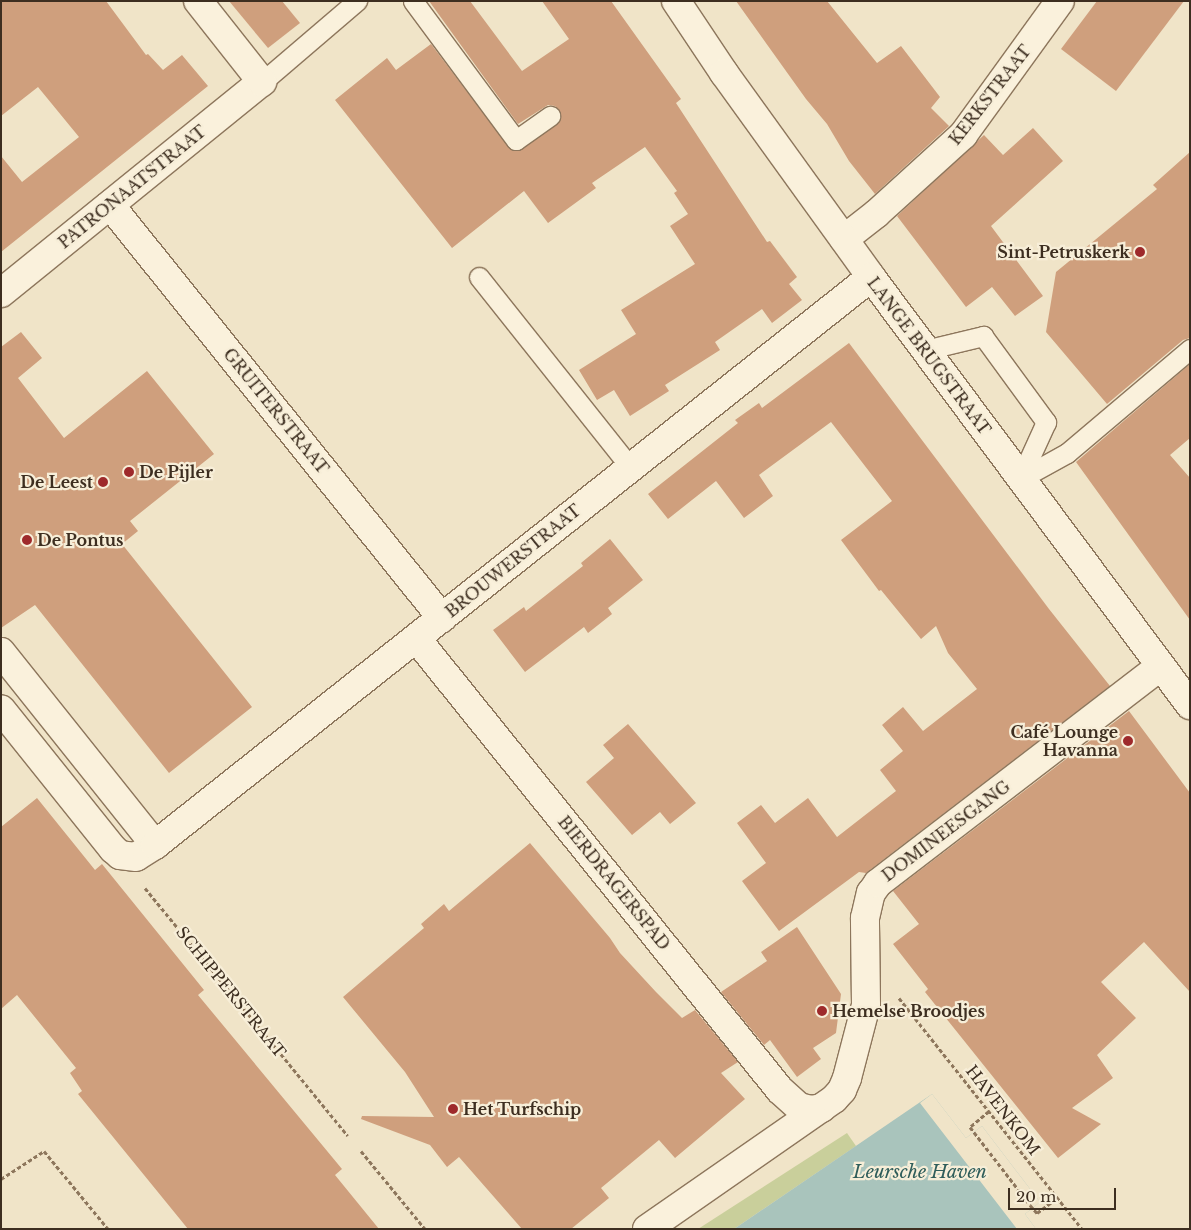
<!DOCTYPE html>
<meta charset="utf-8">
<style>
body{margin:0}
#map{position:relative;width:1191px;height:1230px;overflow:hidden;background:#f0e4c8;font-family:"Libre Baskerville",serif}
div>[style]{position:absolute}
.green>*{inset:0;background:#c9cf9b}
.water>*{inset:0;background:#a9c4bc}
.pier>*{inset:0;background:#f0e4c8}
.building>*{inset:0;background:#cf9f7d}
.path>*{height:3px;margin-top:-1.5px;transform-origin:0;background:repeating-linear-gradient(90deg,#8d765c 0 4px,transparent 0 6.5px)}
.roads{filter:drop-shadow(1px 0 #8d765c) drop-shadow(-1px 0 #8d765c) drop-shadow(0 1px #8d765c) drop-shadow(0 -1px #8d765c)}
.service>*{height:19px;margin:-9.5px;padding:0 9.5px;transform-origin:9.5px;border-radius:9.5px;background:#faf1dc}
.minor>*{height:28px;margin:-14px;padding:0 14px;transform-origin:14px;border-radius:14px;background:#faf1dc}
.tertiary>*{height:28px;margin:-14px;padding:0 14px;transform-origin:14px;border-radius:14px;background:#faf1dc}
.dots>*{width:14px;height:14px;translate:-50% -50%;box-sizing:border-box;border:2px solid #f7eed8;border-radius:50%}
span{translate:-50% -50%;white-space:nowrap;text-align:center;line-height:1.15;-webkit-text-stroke:4.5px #f7eed8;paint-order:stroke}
.street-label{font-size:16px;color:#3d2e20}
.poi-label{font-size:16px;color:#3d2e20;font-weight:700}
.right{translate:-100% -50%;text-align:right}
.left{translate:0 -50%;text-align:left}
.water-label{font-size:18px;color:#2f5d5a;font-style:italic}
.frame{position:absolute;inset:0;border:2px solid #3d2e20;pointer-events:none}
.scale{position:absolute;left:1008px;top:1188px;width:108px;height:22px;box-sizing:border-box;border:2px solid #3d2e20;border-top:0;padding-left:6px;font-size:15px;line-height:18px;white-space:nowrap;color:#3d2e20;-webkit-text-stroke:4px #f7eed8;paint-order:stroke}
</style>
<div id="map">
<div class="green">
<div style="clip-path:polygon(847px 1133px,856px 1146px,734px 1229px,698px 1229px)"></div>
</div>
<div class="water">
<div style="clip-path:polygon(932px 1094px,966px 1138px,982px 1126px,1040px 1202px,1025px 1214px,1036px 1229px,734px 1229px)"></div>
</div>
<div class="pier">
<div style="clip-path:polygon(932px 1094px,966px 1138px,982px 1126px,1040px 1202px,1025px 1214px,1036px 1229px,1017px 1229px,920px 1103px)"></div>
</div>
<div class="building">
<div style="clip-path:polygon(1px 1px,106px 1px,146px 55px,148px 54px,163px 70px,182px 55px,208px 86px,1px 252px,1px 156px,22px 182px,79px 137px,38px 87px,1px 116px)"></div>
<div style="clip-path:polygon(229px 1px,282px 1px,300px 23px,268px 48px)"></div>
<div style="clip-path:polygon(429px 1px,470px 1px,522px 71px,569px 39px,542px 1px,611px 1px,681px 99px,676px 103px,767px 242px,770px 241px,797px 277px,789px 284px,802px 300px,772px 323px,762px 309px,715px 342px,720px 350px,665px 385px,669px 391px,630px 416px,614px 390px,597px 400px,579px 370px,636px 334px,621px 310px,695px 264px,670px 226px,688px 214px,674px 193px,677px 191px,645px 147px,592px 183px,596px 188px,548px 223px,524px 191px,452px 248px,335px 100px,387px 58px,396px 70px,431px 44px,511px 150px,522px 149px,556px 125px,561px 114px,555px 106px,548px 105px,518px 124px)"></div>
<div style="clip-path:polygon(736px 1px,827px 1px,877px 63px,901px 46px,940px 97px,931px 108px,949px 126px,875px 194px,849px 161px,827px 124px,806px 99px)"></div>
<div style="clip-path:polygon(1097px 1px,1184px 1px,1116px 91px,1061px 49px)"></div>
<div style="clip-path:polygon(1033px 128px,1063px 161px,991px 226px,1043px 296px,1015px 316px,992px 287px,966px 307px,897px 216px,984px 135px,1003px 155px)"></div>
<div style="clip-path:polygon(1190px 152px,1190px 338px,1183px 340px,1107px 404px,1046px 332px,1056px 272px,1157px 189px,1153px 185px)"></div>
<div style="clip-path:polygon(21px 332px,42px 358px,18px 378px,64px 438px,147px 371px,214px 454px,130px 521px,138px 531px,122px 544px,252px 707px,169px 773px,35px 605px,1px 628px,1px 347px)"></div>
<div style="clip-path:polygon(849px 343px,1049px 609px,1110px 686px,866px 873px,859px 872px,779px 931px,742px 881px,766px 863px,737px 823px,761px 805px,775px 823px,808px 798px,837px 837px,896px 791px,880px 770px,903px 751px,882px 725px,903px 707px,923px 731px,977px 689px,948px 653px,936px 626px,921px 639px,881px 590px,879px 591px,841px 540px,892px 501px,831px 422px,759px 475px,773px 496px,744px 518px,716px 481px,668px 519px,648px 494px,738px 423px,735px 420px,759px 403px,762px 408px)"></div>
<div style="clip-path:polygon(1190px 364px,1190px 438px,1170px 455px,1190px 478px,1190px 620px,1076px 462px)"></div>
<div style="clip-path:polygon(610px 539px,643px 580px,608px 608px,612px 614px,588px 633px,584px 627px,525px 672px,493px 630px,524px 607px,526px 611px,583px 566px,581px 563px)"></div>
<div style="clip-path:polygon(1129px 711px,1190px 793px,1190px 992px,1144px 942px,1101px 982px,1136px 1018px,1097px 1055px,1113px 1078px,1072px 1108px,1101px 1124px,1058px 1158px,925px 992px,928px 989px,893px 944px,919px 924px,893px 891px)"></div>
<div style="clip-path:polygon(628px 724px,696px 803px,670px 824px,660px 812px,632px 835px,586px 782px,614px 758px,603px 745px)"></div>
<div style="clip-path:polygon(37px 798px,95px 870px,102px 864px,204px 990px,198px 995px,342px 1169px,335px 1175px,379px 1229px,188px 1229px,78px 1094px,82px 1091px,70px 1073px,76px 1068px,17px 995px,1px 1009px,1px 827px)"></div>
<div style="clip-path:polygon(530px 843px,610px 938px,620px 953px,656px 992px,682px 1018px,695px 1010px,738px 1062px,721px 1073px,745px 1099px,675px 1158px,659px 1140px,601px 1188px,609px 1198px,571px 1229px,522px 1229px,459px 1157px,447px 1167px,430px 1145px,361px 1119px,362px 1116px,434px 1117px,405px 1072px,343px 997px,424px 928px,421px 924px,444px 904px,449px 911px)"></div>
<div style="clip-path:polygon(797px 927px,841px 994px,836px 1033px,813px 1048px,821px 1059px,797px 1077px,770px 1040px,764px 1045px,721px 992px,767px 961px,761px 952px)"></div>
</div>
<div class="path">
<div style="left:145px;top:888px;width:320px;rotate:50.7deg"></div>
<div style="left:899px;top:998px;width:295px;rotate:51.6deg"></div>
<div style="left:989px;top:1111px;width:25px;rotate:140deg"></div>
<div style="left:970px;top:1127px;width:98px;rotate:52.4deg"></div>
<div style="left:1030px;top:1205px;width:11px;rotate:49deg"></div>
<div style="left:1037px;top:1213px;width:25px;rotate:-37deg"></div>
<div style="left:361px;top:1151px;width:101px;rotate:50.6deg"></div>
<div style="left:1px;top:1179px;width:51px;rotate:-33.1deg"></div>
<div style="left:44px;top:1151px;width:101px;rotate:50.6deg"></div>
</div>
<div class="roads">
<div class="service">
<div style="left:413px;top:1px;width:173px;rotate:53.5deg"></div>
<div style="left:516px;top:140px;width:42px;rotate:-35.2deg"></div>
<div style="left:262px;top:82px;width:125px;rotate:-40.5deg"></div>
<div style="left:479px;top:277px;width:244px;rotate:51.5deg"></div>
<div style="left:925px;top:350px;width:60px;rotate:-13.6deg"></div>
<div style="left:983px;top:336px;width:107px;rotate:53.8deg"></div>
<div style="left:1046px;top:422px;width:63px;rotate:114.5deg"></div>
<div style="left:1020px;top:479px;width:54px;rotate:-29deg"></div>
<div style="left:1067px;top:453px;width:161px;rotate:-40.2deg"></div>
</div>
<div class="minor">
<div style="left:110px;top:205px;width:530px;rotate:51.21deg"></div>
<div style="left:844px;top:239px;width:41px;rotate:-38deg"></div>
<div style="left:876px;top:214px;width:118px;rotate:-42.2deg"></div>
<div style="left:963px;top:135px;width:165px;rotate:-54.1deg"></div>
<div style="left:1px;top:293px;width:336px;rotate:-39deg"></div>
<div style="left:262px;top:82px;width:103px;rotate:-128.3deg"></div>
<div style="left:416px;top:638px;width:580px;rotate:51.16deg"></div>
<div style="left:780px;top:1090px;width:25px;rotate:42deg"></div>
<div style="left:799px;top:1107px;width:12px;rotate:14deg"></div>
<div style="left:811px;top:1110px;width:11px;rotate:-10deg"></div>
<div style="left:1px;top:652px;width:247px;rotate:51.4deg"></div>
<div style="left:155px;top:845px;width:22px;rotate:148deg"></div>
<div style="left:136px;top:857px;width:16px;rotate:-173deg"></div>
<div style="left:120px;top:855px;width:9px;rotate:-139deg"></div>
<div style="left:113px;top:849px;width:179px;rotate:-128.7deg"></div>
<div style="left:155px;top:845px;width:914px;rotate:-38.42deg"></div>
<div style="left:647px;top:1229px;width:228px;rotate:-34.8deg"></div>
<div style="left:834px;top:1099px;width:12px;rotate:-48deg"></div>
<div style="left:842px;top:1090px;width:13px;rotate:-67deg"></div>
<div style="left:847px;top:1078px;width:75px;rotate:-75.4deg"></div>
<div style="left:866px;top:1005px;width:87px;rotate:-90.7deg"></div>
<div style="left:865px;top:918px;width:26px;rotate:-77deg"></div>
<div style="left:871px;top:893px;width:12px;rotate:-55deg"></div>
<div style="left:878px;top:883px;width:355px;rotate:-37.5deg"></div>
</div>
<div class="tertiary">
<div style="left:676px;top:1px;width:87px;rotate:56.3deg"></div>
<div style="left:724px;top:73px;width:251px;rotate:54.2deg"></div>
<div style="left:871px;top:277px;width:534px;rotate:53.3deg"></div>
</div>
</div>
<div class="dots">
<div style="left:1140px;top:252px;background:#9e2a2b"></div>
<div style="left:129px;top:472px;background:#9e2a2b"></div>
<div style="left:103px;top:482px;background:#9e2a2b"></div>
<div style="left:27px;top:540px;background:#9e2a2b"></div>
<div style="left:1128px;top:741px;background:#9e2a2b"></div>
<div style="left:822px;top:1011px;background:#9e2a2b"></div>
<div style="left:453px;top:1109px;background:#9e2a2b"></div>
</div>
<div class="street-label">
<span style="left:990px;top:95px;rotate:-52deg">KERKSTRAAT</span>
<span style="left:132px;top:187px;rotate:-39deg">PATRONAATSTRAAT</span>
<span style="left:929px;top:356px;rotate:53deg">LANGE BRUGSTRAAT</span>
<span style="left:276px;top:411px;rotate:51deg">GRUITERSTRAAT</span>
<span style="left:513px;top:561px;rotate:-39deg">BROUWERSTRAAT</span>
<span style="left:946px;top:831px;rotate:-37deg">DOMINEESGANG</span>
<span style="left:614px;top:883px;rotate:51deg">BIERDRAGERSPAD</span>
<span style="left:231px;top:992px;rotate:51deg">SCHIPPERSTRAAT</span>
<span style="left:1003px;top:1110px;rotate:52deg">HAVENKOM</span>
</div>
<div class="poi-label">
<span class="right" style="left:1130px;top:252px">Sint-Petruskerk</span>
<span class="left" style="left:139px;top:472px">De Pijler</span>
<span class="right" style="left:93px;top:482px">De Leest</span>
<span class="left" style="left:37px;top:540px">De Pontus</span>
<span class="right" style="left:1118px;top:741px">Café Lounge<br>Havanna</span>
<span class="left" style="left:832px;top:1011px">Hemelse Broodjes</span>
<span class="left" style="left:463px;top:1109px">Het Turfschip</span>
</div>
<div class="water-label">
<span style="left:920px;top:1172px">Leursche Haven</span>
</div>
<div class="frame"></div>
<div class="scale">20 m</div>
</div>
